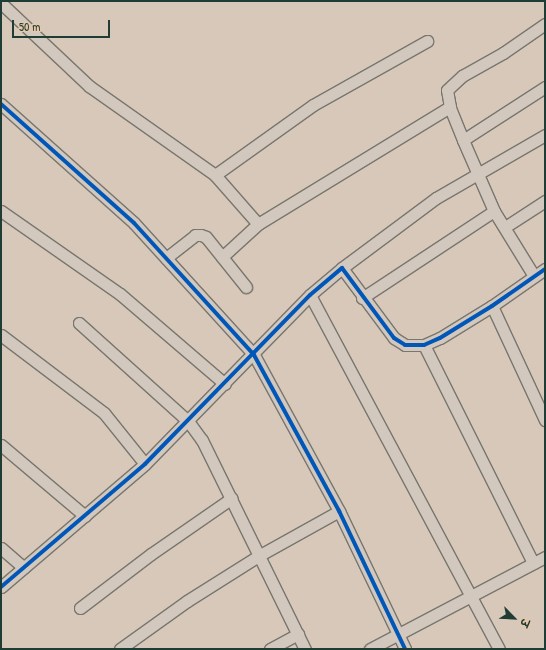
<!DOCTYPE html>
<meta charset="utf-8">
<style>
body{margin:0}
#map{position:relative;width:546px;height:650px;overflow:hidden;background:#d8c8b9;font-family:"Patrick Hand","Playpen Sans Deva",sans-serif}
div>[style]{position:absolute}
.roads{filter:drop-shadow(1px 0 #78766e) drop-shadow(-1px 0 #78766e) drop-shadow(0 1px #78766e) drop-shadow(0 -1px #78766e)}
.minor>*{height:11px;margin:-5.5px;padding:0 5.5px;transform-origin:5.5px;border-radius:5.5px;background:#d3c8be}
.cycleway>*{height:4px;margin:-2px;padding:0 2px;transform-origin:2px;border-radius:2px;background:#0057b8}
span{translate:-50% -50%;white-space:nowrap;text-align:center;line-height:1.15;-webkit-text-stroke:3px #e5c8ac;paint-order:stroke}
.frame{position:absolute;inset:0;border:2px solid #1f3d34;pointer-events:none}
.north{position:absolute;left:494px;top:598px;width:40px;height:40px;-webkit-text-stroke:3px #e5c8ac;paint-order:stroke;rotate:114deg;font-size:11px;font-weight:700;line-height:16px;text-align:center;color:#1f3d34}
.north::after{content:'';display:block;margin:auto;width:14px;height:18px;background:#1f3d34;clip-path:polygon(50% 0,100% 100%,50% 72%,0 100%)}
.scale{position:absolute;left:12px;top:20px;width:98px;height:18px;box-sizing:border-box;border:2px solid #1f3d34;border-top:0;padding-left:5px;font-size:12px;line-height:14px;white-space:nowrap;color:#1f3d34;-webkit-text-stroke:3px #e5c8ac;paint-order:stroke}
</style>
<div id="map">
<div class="roads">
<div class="minor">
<div style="left:1px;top:3px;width:121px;rotate:43.3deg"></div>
<div style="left:89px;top:86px;width:154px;rotate:35.2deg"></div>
<div style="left:215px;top:175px;width:65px;rotate:48.7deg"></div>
<div style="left:1px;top:104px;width:178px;rotate:41.8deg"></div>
<div style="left:134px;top:223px;width:178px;rotate:47.7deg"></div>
<div style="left:254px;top:355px;width:178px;rotate:61.4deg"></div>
<div style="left:339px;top:511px;width:153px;rotate:64.4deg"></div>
<div style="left:463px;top:140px;width:98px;rotate:-32.9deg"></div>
<div style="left:215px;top:175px;width:120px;rotate:-35.5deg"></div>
<div style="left:313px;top:105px;width:131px;rotate:-29.3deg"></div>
<div style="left:1px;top:211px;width:145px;rotate:34.9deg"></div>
<div style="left:120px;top:294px;width:138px;rotate:40.6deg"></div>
<div style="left:505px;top:227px;width:48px;rotate:-33deg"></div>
<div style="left:222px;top:257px;width:49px;rotate:-42.5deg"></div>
<div style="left:258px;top:224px;width:225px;rotate:-31.4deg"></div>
<div style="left:166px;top:258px;width:37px;rotate:-38deg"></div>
<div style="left:195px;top:235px;width:6px"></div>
<div style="left:201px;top:235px;width:5px;rotate:22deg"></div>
<div style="left:206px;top:237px;width:64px;rotate:51.3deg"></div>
<div style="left:342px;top:268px;width:117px;rotate:-36.7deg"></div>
<div style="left:436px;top:198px;width:126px;rotate:-30deg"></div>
<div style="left:534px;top:276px;width:76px;rotate:-121.6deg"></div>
<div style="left:494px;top:211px;width:77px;rotate:-113.6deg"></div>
<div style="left:463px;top:140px;width:35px;rotate:-112deg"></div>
<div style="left:450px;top:107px;width:17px;rotate:-100deg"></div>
<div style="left:447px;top:90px;width:21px;rotate:-43deg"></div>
<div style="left:462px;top:76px;width:47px;rotate:-29.3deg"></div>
<div style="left:503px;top:53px;width:51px;rotate:-34.6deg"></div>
<div style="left:310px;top:295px;width:401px;rotate:61.9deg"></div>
<div style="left:362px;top:298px;width:158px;rotate:-33.4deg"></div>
<div style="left:492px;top:306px;width:126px;rotate:65.1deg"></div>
<div style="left:79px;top:323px;width:147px;rotate:42deg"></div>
<div style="left:188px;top:421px;width:24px;rotate:54deg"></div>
<div style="left:202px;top:440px;width:233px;rotate:63.8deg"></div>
<div style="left:1px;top:335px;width:129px;rotate:37.1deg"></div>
<div style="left:104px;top:413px;width:65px;rotate:51.2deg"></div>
<div style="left:424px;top:345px;width:244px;rotate:63.4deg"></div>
<div style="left:1px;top:445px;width:110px;rotate:40.2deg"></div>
<div style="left:1px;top:548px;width:30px;rotate:41deg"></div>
<div style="left:1px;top:587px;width:189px;rotate:-40.5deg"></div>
<div style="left:145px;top:464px;width:236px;rotate:-45.7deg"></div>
<div style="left:310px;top:295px;width:42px;rotate:-40.2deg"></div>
<div style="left:342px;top:268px;width:87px;rotate:53.4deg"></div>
<div style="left:394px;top:338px;width:13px;rotate:32deg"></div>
<div style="left:405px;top:345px;width:19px"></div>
<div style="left:424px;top:345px;width:17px;rotate:-24deg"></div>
<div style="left:440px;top:338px;width:61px;rotate:-31.6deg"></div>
<div style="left:492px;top:306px;width:65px;rotate:-34.9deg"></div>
<div style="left:80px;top:608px;width:89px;rotate:-37.3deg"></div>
<div style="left:151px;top:554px;width:98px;rotate:-34.7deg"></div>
<div style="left:120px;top:649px;width:82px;rotate:-35.6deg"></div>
<div style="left:187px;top:601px;width:86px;rotate:-32.2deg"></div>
<div style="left:260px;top:555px;width:90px;rotate:-29.1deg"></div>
<div style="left:270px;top:649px;width:32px;rotate:-28deg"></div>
<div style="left:370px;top:649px;width:198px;rotate:-27.7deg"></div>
</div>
</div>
<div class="cycleway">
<div style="left:1px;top:104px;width:178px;rotate:41.8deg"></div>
<div style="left:134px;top:223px;width:178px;rotate:47.7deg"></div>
<div style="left:254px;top:355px;width:178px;rotate:61.4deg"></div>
<div style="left:339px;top:511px;width:153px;rotate:64.4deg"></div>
<div style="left:1px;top:587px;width:189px;rotate:-40.5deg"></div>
<div style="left:145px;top:464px;width:236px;rotate:-45.7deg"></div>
<div style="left:310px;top:295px;width:42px;rotate:-40.2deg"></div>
<div style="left:342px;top:268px;width:87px;rotate:53.4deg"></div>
<div style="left:394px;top:338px;width:13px;rotate:32deg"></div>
<div style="left:405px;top:345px;width:19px"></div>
<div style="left:424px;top:345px;width:17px;rotate:-24deg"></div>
<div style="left:440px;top:338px;width:61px;rotate:-31.6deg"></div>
<div style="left:492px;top:306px;width:65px;rotate:-34.9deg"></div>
</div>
<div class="frame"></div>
<div class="north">उ</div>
<div class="scale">50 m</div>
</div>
